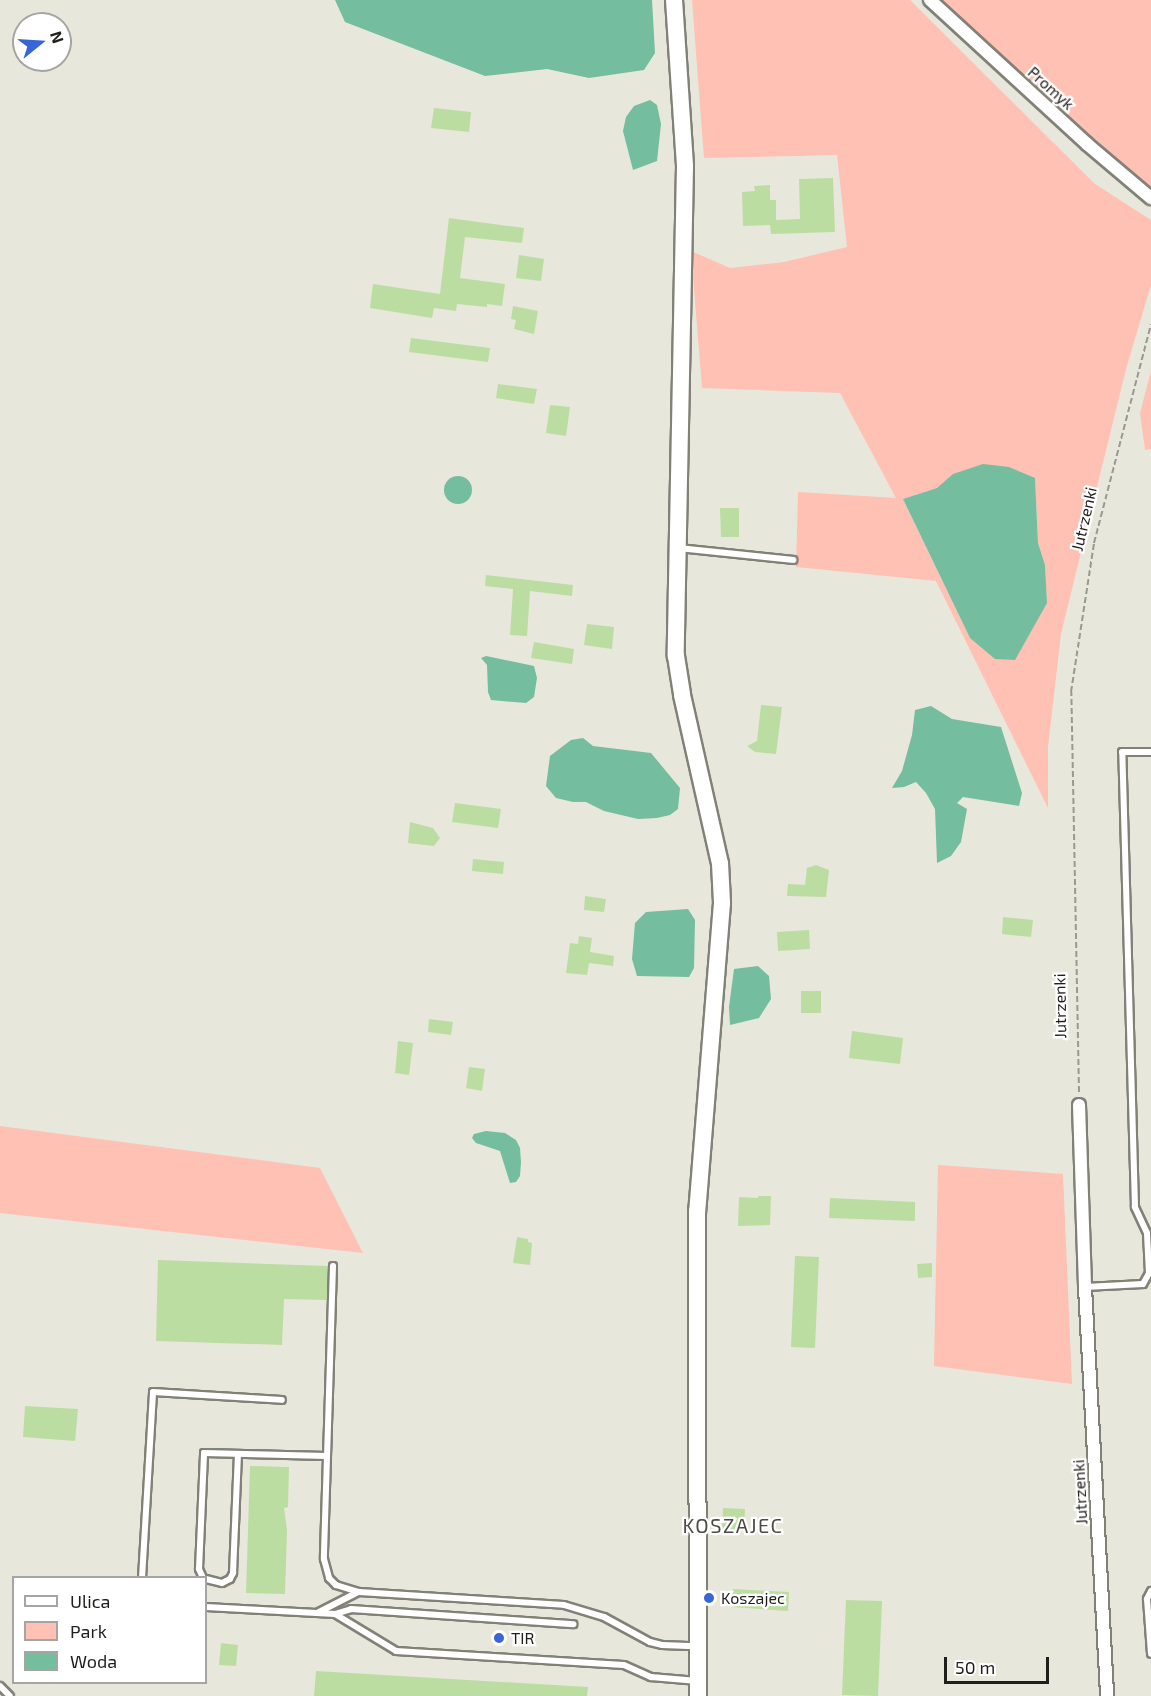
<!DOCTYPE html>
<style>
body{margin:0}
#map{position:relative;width:1151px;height:1696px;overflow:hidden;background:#e8e7dc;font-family:"Exo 2",sans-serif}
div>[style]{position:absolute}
.green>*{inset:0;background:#fec1b4}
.water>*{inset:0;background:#74bd9e}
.round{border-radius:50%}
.building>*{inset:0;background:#bcdda1}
.path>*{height:2px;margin-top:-1px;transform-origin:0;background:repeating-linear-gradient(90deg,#9a9991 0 6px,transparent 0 9px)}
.roads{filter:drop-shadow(2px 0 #828178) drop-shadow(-2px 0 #828178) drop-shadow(0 2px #828178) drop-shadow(0 -2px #828178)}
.lane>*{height:6px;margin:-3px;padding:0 3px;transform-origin:3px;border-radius:3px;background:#fff}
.street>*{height:12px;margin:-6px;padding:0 6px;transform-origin:6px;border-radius:6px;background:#fff}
.secondary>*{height:16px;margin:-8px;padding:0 8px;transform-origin:8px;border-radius:8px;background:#fff}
.dots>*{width:16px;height:16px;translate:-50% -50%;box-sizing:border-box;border:3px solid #fff;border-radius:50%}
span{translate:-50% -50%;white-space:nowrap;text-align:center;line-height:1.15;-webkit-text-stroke:4.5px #fff;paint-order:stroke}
.street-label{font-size:16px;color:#201f1c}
.poi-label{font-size:16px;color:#201f1c}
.left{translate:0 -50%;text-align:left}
.quarter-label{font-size:20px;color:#4c4b42;letter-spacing:1.5px}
.legend{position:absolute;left:12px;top:1576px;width:195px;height:108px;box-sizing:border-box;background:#fff;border:2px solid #a6a5a4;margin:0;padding:8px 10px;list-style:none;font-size:18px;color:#201f1c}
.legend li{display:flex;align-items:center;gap:12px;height:30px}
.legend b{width:30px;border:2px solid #a6a5a4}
.north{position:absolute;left:12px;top:12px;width:60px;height:60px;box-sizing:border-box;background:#fff;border:2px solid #a6a5a4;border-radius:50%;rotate:72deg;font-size:16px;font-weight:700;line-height:24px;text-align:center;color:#201f1c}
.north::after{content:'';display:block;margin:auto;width:21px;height:27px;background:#3866d6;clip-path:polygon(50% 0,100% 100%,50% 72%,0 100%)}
.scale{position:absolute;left:944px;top:1657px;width:105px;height:27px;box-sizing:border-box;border:3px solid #201f1c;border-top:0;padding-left:8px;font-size:18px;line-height:21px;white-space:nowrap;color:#201f1c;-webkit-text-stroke:4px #fff;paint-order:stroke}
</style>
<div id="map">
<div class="green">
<div style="clip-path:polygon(evenodd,692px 0,910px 0,1095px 184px,1151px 220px,1151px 285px,1126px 369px,1061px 634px,1048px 747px,1048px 808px,936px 581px,796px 567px,798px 492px,896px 498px,840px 393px,702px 388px,691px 251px,730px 268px,784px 262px,847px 247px,837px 155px,704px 158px,692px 0,1035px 478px,1038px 543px,1045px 565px,1047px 603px,970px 638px,903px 499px,937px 488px,1035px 478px)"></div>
<div style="clip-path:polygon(941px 0,1151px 0,1151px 189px,1150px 189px)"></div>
<div style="clip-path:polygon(1151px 371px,1151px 449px,1145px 450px,1140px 413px)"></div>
<div style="clip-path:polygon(0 1126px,320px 1168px,363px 1253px,0 1213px)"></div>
<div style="clip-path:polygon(938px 1165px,1063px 1174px,1072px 1384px,934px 1366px)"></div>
</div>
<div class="water">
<div style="clip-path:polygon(335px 0,652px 0,655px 53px,644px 70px,589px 78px,547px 69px,485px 76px,345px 22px)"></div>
<div style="clip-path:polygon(650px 100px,657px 105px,661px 124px,657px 161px,633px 170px,623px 131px,626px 117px,634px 106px)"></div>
<div style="clip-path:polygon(983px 464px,1009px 467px,1035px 478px,1038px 543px,1045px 565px,1047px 603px,1015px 660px,995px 659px,970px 638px,903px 499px,937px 488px,953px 474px)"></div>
<div class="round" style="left:444px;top:476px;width:28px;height:28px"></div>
<div style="clip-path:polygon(486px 656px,534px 666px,537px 678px,534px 697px,526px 703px,491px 700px,488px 692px,487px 665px,481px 658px)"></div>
<div style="clip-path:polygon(931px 706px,952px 719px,1001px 727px,1022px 793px,1019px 806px,963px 797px,957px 803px,967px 809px,961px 842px,951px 856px,937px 863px,935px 809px,926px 793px,916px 782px,904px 787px,892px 788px,902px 771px,912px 735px,915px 710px)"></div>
<div style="clip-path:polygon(583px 738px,593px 746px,651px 753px,680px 788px,678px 809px,670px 815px,657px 818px,638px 819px,604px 811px,586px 802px,573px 802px,556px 798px,546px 786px,550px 756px,571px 740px)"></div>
<div style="clip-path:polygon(688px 909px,695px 920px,694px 968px,689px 977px,637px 976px,632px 959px,635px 923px,646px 912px)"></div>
<div style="clip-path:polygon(758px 966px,769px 976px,771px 999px,759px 1018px,730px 1025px,729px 1007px,734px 969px)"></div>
<div style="clip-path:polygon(486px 1131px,505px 1133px,516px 1140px,520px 1148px,521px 1162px,520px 1176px,516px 1182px,510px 1183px,500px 1151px,476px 1143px,472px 1138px,474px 1134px)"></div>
</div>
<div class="building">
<div style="clip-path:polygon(434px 108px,471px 112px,469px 132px,431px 128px)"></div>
<div style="clip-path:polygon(833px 178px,835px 232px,771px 234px,770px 225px,743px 226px,742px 192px,755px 191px,754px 186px,770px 185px,770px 200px,776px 200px,776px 220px,800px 219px,799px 179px)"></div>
<div style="clip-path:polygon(449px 218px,524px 228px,522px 243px,465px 237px,460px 278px,505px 284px,502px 306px,487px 304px,487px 307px,457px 304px,456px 311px,434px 308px,432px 318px,370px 308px,373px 284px,440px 294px)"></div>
<div style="clip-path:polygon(519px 255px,544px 259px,541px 281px,516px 278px)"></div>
<div style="clip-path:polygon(513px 306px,538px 311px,534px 334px,514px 329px,516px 320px,511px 319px)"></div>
<div style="clip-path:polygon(411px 338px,490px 348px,488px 362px,409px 352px)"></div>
<div style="clip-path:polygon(498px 384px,537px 389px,534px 404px,496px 398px)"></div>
<div style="clip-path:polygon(550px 405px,570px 407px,566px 436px,546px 433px)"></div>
<div style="clip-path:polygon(720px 508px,739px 508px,739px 537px,721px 537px)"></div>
<div style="clip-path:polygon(486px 575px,573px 585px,572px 596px,530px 591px,527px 636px,510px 635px,513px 589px,485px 586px)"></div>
<div style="clip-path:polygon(587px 624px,614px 627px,612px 649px,584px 645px)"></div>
<div style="clip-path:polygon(534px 642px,574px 649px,572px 664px,531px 658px)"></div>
<div style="clip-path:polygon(761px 705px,782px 707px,776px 754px,755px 752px,747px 746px,757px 741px)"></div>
<div style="clip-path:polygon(455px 803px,501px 809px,498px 828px,452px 822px)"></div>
<div style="clip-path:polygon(410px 822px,433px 828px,440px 838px,434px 846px,408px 843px)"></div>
<div style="clip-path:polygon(473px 859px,504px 862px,503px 874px,472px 871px)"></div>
<div style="clip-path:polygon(816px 865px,829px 870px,826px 897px,787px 896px,788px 884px,805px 885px,807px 868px)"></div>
<div style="clip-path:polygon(585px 896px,606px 899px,604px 912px,584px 910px)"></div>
<div style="clip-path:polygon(1003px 917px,1033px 920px,1031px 937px,1002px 934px)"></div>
<div style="clip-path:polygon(809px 930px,810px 949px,778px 951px,777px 932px)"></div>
<div style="clip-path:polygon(579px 936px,592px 938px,590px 952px,614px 956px,613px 966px,589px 963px,587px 975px,566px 973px,570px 943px,578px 944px)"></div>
<div style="clip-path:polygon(801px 991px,821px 991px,821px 1013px,801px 1013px)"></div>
<div style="clip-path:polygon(429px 1019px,453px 1022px,451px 1035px,428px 1032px)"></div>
<div style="clip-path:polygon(852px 1031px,903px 1038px,900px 1064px,849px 1058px)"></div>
<div style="clip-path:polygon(398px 1041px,413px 1043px,409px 1075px,395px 1073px)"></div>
<div style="clip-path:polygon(469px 1067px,485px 1069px,482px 1091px,466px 1088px)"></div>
<div style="clip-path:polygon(758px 1196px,771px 1196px,770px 1225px,738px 1226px,739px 1197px,758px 1198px)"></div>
<div style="clip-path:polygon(830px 1198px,915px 1202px,915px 1221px,829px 1218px)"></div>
<div style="clip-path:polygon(517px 1237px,528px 1239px,528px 1242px,532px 1243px,530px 1265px,513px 1263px)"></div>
<div style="clip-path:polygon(795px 1256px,819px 1257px,815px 1348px,791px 1347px)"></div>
<div style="clip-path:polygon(158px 1260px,328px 1266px,327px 1300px,284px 1299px,282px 1345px,156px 1341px)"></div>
<div style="clip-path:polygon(932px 1263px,932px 1277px,918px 1278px,917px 1264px)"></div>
<div style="clip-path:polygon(25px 1406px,78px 1409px,75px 1441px,23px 1437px)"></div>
<div style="clip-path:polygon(250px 1466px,289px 1467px,288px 1507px,284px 1508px,287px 1530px,285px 1594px,246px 1593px)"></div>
<div style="clip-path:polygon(723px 1508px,745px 1509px,744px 1530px,722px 1530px)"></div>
<div style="clip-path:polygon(733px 1589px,789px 1592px,788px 1611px,732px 1607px)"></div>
<div style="clip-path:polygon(846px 1600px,882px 1601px,878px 1696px,842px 1695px)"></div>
<div style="clip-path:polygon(221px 1643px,238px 1645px,236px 1666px,219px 1665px)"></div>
<div style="clip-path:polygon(316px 1671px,588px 1687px,587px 1696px,314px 1696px)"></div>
</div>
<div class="path">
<div style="left:1079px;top:1092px;width:400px;rotate:-91.1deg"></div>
<div style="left:1071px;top:692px;width:151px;rotate:-81.2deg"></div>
<div style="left:1094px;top:543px;width:226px;rotate:-75.4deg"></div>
</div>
<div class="roads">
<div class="lane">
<div style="left:679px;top:548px;width:115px;rotate:6deg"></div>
<div style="left:333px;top:1266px;width:293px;rotate:91.8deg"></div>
<div style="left:324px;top:1559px;width:20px;rotate:75deg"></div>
<div style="left:329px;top:1578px;width:10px;rotate:45deg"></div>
<div style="left:336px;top:1585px;width:24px;rotate:17deg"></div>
<div style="left:359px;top:1592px;width:205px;rotate:3.6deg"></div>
<div style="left:564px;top:1605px;width:42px;rotate:16.7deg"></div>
<div style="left:604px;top:1617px;width:52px;rotate:28.5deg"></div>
<div style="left:650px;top:1642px;width:12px;rotate:14deg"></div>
<div style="left:662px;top:1645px;width:33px;rotate:2deg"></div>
<div style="left:1085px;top:1287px;width:58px;rotate:-3deg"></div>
<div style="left:1143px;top:1284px;width:13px;rotate:-61deg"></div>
<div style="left:1149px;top:1273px;width:40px;rotate:-92.9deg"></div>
<div style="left:1147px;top:1233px;width:29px;rotate:-115deg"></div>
<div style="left:1135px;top:1207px;width:455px;rotate:-91.6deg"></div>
<div style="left:1122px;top:752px;width:29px"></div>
<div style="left:142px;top:1578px;width:186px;rotate:-86.6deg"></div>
<div style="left:153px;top:1392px;width:129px;rotate:3.5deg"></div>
<div style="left:203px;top:1578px;width:10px;rotate:-114deg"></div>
<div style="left:199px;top:1569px;width:116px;rotate:-87.5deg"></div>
<div style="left:204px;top:1453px;width:123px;rotate:1.4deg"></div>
<div style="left:206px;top:1579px;width:16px;rotate:14deg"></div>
<div style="left:222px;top:1583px;width:9px;rotate:-27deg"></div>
<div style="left:230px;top:1579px;width:7px;rotate:-63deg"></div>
<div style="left:233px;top:1573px;width:119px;rotate:-87.6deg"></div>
<div style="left:1151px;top:1591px;width:9px;rotate:117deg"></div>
<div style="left:1147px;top:1599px;width:55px;rotate:85.8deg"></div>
<div style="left:206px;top:1607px;width:129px;rotate:3.1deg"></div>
<div style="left:335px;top:1614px;width:71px;rotate:31.2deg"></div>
<div style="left:396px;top:1651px;width:228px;rotate:3.5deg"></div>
<div style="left:624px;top:1665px;width:30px;rotate:24deg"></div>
<div style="left:651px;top:1677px;width:47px;rotate:4.9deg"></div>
<div style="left:319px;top:1612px;width:44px;rotate:-27.1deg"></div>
<div style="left:335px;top:1614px;width:17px;rotate:-17deg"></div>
<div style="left:351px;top:1609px;width:223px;rotate:3.9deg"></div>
<div style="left:0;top:1686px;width:14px;rotate:45deg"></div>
</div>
<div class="street">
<div style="left:930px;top:0;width:213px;rotate:42.5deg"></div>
<div style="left:1087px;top:144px;width:84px;rotate:40.2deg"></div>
<div style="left:1079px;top:1105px;width:182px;rotate:88.1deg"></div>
<div style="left:1085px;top:1287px;width:410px;rotate:86.9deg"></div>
</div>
<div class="secondary">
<div style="left:674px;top:0;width:166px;rotate:86.2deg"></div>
<div style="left:685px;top:166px;width:490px;rotate:91.1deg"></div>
<div style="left:676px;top:656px;width:39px;rotate:81deg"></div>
<div style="left:682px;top:695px;width:172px;rotate:77.3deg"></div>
<div style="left:720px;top:863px;width:40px;rotate:87.1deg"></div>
<div style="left:722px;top:903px;width:309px;rotate:94.6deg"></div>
<div style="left:697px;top:1211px;width:485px;rotate:89.9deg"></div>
</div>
</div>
<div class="dots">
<div style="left:709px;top:1598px;background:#3866d6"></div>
<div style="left:499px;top:1638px;background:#3866d6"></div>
</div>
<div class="street-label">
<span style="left:1051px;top:88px;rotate:42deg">Promyk</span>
<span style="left:1084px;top:519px;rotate:-77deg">Jutrzenki</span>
<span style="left:1060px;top:1006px;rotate:-91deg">Jutrzenki</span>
<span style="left:1080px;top:1492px;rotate:-93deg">Jutrzenki</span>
</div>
<div class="poi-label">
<span class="left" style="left:721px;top:1598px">Koszajec</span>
<span class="left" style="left:511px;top:1638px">TIR</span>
</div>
<div class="quarter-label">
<span style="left:733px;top:1525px">KOSZAJEC</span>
</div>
<ul class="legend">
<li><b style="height:8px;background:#fff"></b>Ulica</li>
<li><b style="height:16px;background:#fec1b4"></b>Park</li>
<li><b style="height:16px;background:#74bd9e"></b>Woda</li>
</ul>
<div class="north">N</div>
<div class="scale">50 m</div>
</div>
